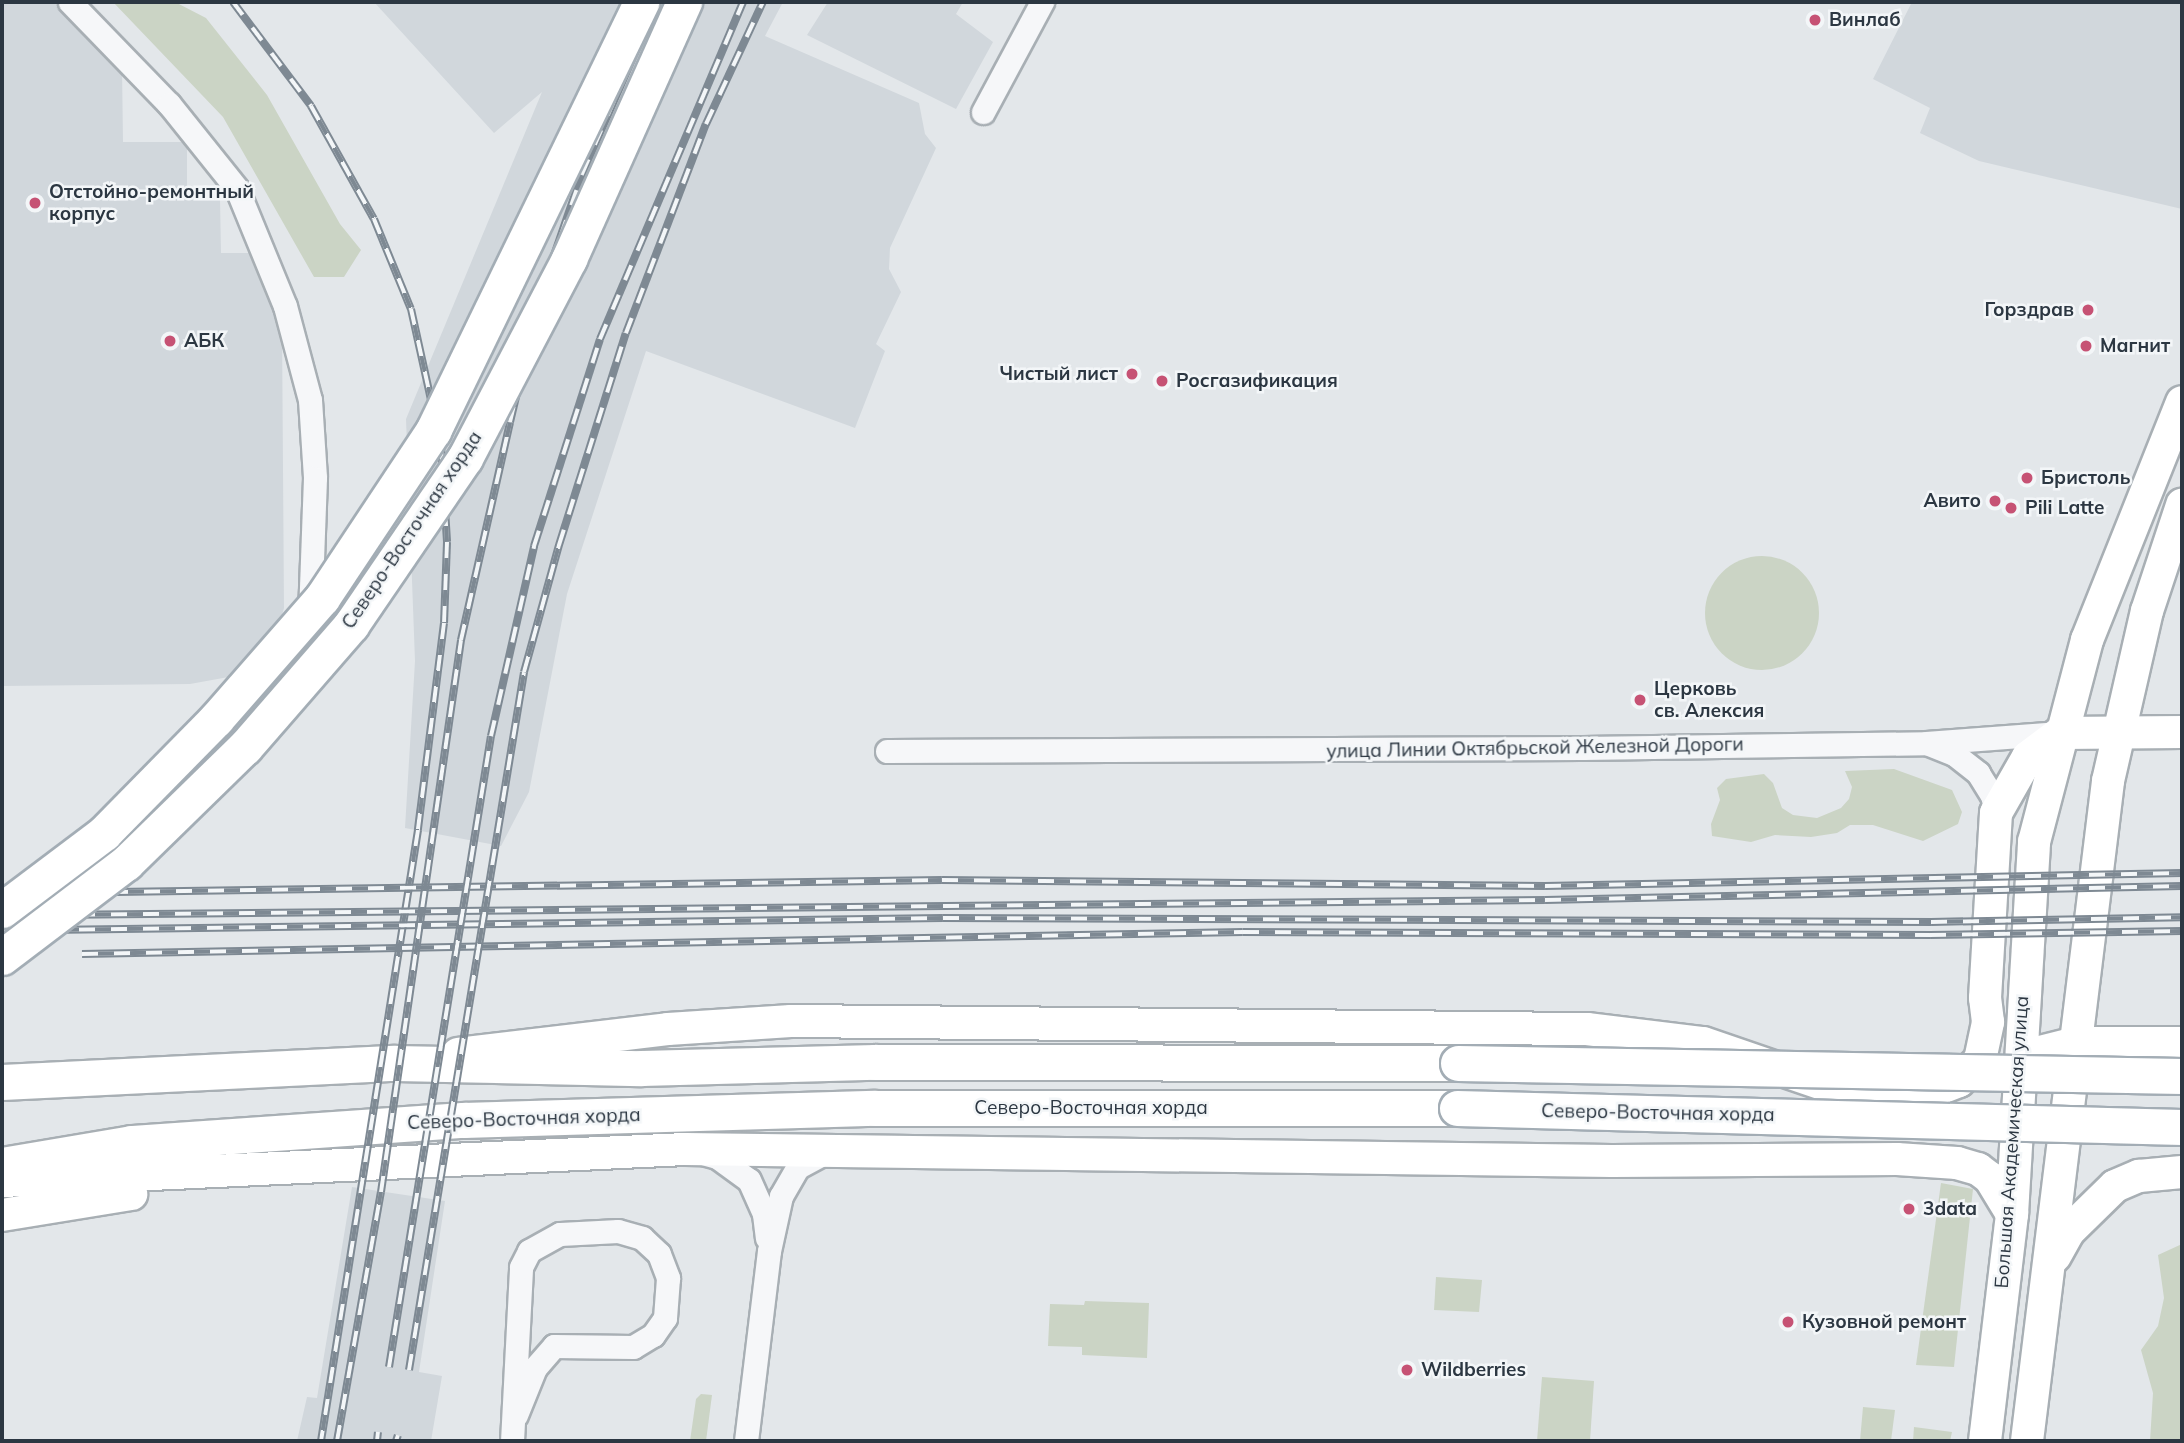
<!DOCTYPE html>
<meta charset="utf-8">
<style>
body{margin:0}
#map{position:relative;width:2184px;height:1443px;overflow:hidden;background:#e3e7ea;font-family:Mulish,sans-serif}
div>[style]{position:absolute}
.built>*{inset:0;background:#d1d7dc}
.green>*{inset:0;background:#cbd4c5}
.round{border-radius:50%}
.roads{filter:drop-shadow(2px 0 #a8afb4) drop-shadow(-2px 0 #a8afb4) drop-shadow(0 2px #a8afb4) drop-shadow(0 -2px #a8afb4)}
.street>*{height:23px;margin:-11.5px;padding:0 11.5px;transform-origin:11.5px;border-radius:11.5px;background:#f6f7f9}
.secondary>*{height:32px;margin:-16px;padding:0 16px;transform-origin:16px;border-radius:16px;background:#fff}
.primary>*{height:35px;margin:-17.5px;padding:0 17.5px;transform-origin:17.5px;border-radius:17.5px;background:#fff}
.rail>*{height:8px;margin-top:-4px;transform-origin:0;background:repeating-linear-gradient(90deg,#f3f6f8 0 16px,#7e8993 0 32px);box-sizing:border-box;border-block:2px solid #7e8993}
.bridges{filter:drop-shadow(2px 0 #a3adb5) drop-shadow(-2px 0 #a3adb5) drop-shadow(0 2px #a3adb5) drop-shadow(0 -2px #a3adb5)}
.primary-bridge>*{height:35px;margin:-17.5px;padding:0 17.5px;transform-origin:17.5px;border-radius:17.5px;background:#fff}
.dots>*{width:19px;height:19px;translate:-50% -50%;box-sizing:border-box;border:4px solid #f3f6f8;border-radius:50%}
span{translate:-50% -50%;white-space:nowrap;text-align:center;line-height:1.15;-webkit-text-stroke:5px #f3f6f8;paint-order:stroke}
.poi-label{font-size:19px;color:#2c3742;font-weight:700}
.left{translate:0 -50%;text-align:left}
.right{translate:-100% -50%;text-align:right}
.street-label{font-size:19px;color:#2c3742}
.frame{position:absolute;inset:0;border:4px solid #2c3742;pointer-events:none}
</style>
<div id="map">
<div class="built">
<div style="clip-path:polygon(2px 2px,58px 2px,122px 68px,123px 142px,187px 142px,187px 194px,196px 194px,196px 199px,220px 199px,221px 253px,258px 253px,282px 327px,284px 608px,277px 632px,245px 674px,190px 684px,2px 686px)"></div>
<div style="clip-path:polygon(374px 2px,783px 2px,765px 36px,919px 103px,925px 134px,936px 148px,890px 248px,889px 269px,901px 292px,876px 344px,885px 351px,855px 428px,646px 351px,567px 594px,529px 792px,501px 846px,405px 828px,415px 661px,406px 419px,542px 92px,494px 133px)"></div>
<div style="clip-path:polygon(828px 2px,963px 2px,956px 14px,993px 42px,956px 109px,807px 35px)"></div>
<div style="clip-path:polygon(1912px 2px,2182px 2px,2182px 209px,1979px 161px,1920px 133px,1930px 108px,1873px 79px)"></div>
<div style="clip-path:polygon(352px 1187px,445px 1201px,419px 1372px,442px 1376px,431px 1441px,297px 1441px,307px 1397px,317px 1398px)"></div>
</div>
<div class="green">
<div style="clip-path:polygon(113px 2px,175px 2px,206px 18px,267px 95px,340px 224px,361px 250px,344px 277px,314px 277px,223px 117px)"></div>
<div class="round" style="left:1705px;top:556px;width:114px;height:114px"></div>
<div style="clip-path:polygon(1894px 769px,1952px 790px,1962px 812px,1958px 824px,1923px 841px,1873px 825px,1850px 825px,1837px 833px,1811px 837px,1775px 835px,1751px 842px,1712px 836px,1711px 824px,1720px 800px,1717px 788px,1726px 779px,1764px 774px,1773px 783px,1782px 808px,1793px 815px,1817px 818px,1841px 808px,1849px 799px,1852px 787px,1845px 771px)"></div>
<div style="clip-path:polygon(1941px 1183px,1973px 1189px,1954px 1367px,1916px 1365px)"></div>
<div style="clip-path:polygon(2182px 1244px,2182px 1441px,2150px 1441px,2153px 1393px,2141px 1350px,2158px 1326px,2164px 1298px,2158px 1255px)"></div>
<div style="clip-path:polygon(1436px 1277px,1482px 1280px,1479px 1312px,1434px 1310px)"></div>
<div style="clip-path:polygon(1085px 1301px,1149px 1303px,1147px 1358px,1082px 1355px,1082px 1347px,1048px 1346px,1050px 1304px,1084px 1305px)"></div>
<div style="clip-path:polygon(1542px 1377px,1594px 1381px,1590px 1441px,1537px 1441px)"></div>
<div style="clip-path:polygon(701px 1394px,712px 1395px,706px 1441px,690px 1441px,696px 1399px)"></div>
<div style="clip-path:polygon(1863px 1407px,1895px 1410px,1891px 1441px,1860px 1441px)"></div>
<div style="clip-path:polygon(1914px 1427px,1952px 1432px,1950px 1441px,1913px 1441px)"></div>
</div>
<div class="roads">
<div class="street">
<div style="left:70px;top:2px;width:142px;rotate:45.9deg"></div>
<div style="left:169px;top:104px;width:109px;rotate:51.3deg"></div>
<div style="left:237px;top:189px;width:126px;rotate:67.7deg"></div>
<div style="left:285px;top:306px;width:97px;rotate:75.1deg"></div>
<div style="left:310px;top:400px;width:78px;rotate:86.3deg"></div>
<div style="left:315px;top:478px;width:193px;rotate:92.1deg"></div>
<div style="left:983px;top:112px;width:125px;rotate:-61.8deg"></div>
<div style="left:1929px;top:744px;width:27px;rotate:22deg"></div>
<div style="left:1954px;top:754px;width:31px;rotate:38deg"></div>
<div style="left:1978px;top:773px;width:26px;rotate:58deg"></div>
<div style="left:1992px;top:795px;width:18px;rotate:77deg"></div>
<div style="left:887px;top:751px;width:696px;rotate:-0.25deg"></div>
<div style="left:1583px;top:748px;width:343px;rotate:-0.8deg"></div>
<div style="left:1926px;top:743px;width:134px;rotate:-4.3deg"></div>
<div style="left:702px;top:1153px;width:16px;rotate:15deg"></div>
<div style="left:717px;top:1157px;width:39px;rotate:36deg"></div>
<div style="left:749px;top:1180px;width:37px;rotate:66deg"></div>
<div style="left:764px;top:1214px;width:24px;rotate:83deg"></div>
<div style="left:512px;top:1441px;width:174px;rotate:-87deg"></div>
<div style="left:521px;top:1267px;width:18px;rotate:-63deg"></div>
<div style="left:529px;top:1251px;width:35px;rotate:-29deg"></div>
<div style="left:560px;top:1234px;width:58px;rotate:-3deg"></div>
<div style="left:618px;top:1231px;width:25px;rotate:16deg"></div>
<div style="left:642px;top:1238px;width:23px;rotate:43deg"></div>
<div style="left:659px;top:1254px;width:26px;rotate:69deg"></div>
<div style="left:668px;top:1278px;width:40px;rotate:94.3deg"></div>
<div style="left:665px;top:1318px;width:21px;rotate:125deg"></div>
<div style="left:653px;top:1335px;width:23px;rotate:149deg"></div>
<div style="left:633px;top:1347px;width:79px;rotate:-179.3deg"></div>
<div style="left:554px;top:1346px;width:29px;rotate:131deg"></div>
<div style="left:535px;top:1368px;width:51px;rotate:112deg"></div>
<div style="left:746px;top:1441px;width:191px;rotate:-83.1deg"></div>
<div style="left:769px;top:1251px;width:56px;rotate:-77.7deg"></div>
<div style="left:781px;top:1196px;width:34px;rotate:-60deg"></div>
<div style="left:798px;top:1167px;width:30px;rotate:-28deg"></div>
</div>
<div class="secondary">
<div style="left:2060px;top:733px;width:122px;rotate:-0.5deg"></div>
<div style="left:458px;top:1054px;width:211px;rotate:-6.8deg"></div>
<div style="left:668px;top:1029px;width:123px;rotate:-3.7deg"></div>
<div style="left:791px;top:1021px;width:796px;rotate:0.58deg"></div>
<div style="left:1587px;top:1029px;width:117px;rotate:6.9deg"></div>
<div style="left:1703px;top:1043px;width:151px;rotate:18.9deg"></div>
<div style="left:1846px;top:1092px;width:69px;rotate:5deg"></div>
<div style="left:1915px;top:1098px;width:47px;rotate:-21.1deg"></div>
<div style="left:1959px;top:1081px;width:30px;rotate:-45deg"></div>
<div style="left:1980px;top:1060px;width:39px;rotate:-78deg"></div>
<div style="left:1988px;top:1022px;width:24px;rotate:-97deg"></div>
<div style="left:1985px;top:998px;width:185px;rotate:-86.6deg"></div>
<div style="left:1996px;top:813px;width:64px;rotate:-60.3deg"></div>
<div style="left:2028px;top:757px;width:40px;rotate:-37deg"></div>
<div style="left:2018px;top:1065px;width:18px;rotate:-38deg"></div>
<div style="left:2032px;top:1054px;width:45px;rotate:-14deg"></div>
<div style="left:2076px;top:1043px;width:106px"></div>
<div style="left:2px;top:1181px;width:684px;rotate:-2.68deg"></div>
<div style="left:685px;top:1149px;width:927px;rotate:0.74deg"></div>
<div style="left:1612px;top:1161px;width:285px;rotate:-0.4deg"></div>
<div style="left:1897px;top:1159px;width:60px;rotate:3.8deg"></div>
<div style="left:1957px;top:1163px;width:22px;rotate:16deg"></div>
<div style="left:1978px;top:1169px;width:15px;rotate:37deg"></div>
<div style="left:1990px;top:1178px;width:42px;rotate:58.6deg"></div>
<div style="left:2px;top:1215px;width:131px;rotate:-9.2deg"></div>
<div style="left:2055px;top:1256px;width:29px;rotate:-61deg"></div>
<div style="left:2069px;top:1231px;width:64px;rotate:-44.4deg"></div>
<div style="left:2115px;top:1186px;width:26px;rotate:-23deg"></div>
<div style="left:2139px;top:1176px;width:43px;rotate:-5.3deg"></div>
<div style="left:1985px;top:1441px;width:229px;rotate:-83.2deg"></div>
<div style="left:2012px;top:1214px;width:373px;rotate:-86.6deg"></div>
<div style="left:2034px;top:842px;width:209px;rotate:-75.3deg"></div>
<div style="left:2087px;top:640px;width:256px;rotate:-68.2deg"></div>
<div style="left:2027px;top:1441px;width:665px;rotate:-83deg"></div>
<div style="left:2108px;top:781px;width:174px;rotate:-77.1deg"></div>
<div style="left:2147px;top:611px;width:112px;rotate:-71.7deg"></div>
</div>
<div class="primary">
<div style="left:2px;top:1082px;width:393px;rotate:-2.8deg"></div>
<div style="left:395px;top:1063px;width:246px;rotate:1.2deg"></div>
<div style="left:641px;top:1068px;width:234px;rotate:-1.5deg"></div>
<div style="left:875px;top:1062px;width:583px;rotate:0.1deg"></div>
<div style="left:2px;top:1165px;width:132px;rotate:-9.6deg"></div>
<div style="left:132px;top:1143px;width:332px;rotate:-4deg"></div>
<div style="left:463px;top:1120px;width:412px;rotate:-1.7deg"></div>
<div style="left:875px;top:1108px;width:582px"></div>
</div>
</div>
<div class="rail">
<div style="left:233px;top:2px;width:130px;rotate:53.1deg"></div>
<div style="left:311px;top:106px;width:129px;rotate:60.9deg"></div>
<div style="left:374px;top:219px;width:97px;rotate:67.7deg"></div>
<div style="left:411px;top:309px;width:140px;rotate:77.6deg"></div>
<div style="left:441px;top:446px;width:96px;rotate:86.4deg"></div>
<div style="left:447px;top:542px;width:81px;rotate:92.1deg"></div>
<div style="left:444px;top:623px;width:209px;rotate:97.2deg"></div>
<div style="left:418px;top:830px;width:619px;rotate:99.02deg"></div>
<div style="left:48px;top:893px;width:894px;rotate:-0.83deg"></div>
<div style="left:942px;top:880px;width:603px;rotate:0.57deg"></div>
<div style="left:1545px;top:886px;width:637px;rotate:-1.17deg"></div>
<div style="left:47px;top:915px;width:1498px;rotate:-0.57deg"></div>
<div style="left:1545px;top:900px;width:637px;rotate:-1.26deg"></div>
<div style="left:47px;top:930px;width:896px;rotate:-0.77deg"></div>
<div style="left:943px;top:918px;width:988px;rotate:0.23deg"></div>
<div style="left:1931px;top:922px;width:251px;rotate:-1.1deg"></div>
<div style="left:82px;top:954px;width:1161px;rotate:-1.09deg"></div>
<div style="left:1243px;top:932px;width:687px;rotate:0.25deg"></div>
<div style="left:1930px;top:935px;width:252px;rotate:-0.9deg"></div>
<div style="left:389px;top:1367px;width:639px;rotate:-80.82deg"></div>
<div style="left:491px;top:736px;width:195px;rotate:-77.2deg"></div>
<div style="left:534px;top:546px;width:217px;rotate:-72.3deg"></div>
<div style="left:600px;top:339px;width:366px;rotate:-67deg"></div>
<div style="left:409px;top:1370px;width:707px;rotate:-80.64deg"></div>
<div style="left:524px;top:672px;width:132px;rotate:-74.6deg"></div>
<div style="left:559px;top:545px;width:222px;rotate:-72.5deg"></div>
<div style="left:626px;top:333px;width:224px;rotate:-69.1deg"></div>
<div style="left:706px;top:124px;width:135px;rotate:-65deg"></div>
<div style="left:337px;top:1441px;width:253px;rotate:-80deg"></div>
<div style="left:381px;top:1192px;width:558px;rotate:-81.75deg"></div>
<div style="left:461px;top:640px;width:223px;rotate:-77.3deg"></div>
<div style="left:510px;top:422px;width:130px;rotate:-76.6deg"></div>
<div style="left:540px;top:296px;width:129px;rotate:-71deg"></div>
<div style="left:582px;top:174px;width:188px;rotate:-66.4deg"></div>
<div style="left:377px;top:1441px;width:9px;rotate:-84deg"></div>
<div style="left:396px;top:1441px;width:6px;rotate:-72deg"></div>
</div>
<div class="bridges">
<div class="primary-bridge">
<div style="left:2px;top:910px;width:128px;rotate:-37deg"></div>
<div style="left:104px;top:833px;width:160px;rotate:-45.5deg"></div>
<div style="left:216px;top:719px;width:161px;rotate:-48.8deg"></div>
<div style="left:322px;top:598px;width:201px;rotate:-56.4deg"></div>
<div style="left:433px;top:431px;width:477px;rotate:-64.1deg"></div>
<div style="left:2px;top:957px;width:156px;rotate:-37.2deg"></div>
<div style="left:126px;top:863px;width:166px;rotate:-44.3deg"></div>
<div style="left:245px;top:747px;width:162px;rotate:-49deg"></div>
<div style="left:351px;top:625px;width:202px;rotate:-55.7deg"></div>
<div style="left:465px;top:458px;width:225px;rotate:-62.4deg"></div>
<div style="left:569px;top:259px;width:282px;rotate:-65.9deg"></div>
<div style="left:1458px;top:1063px;width:724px;rotate:1.03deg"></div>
<div style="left:1457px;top:1108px;width:725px;rotate:1.5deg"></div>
</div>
</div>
<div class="dots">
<div style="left:1815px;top:20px;background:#c65274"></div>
<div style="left:35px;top:203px;background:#c65274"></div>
<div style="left:2088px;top:310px;background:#c65274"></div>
<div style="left:170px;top:341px;background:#c65274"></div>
<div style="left:2086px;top:346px;background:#c65274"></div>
<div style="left:1132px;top:374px;background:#c65274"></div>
<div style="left:1162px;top:381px;background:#c65274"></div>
<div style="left:2027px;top:478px;background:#c65274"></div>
<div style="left:1995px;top:501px;background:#c65274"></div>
<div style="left:2011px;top:508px;background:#c65274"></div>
<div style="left:1640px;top:700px;background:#c65274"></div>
<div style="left:1909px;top:1209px;background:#c65274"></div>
<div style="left:1788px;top:1322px;background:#c65274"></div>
<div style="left:1407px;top:1370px;background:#c65274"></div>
</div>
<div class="poi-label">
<span class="left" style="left:1829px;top:20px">Винлаб</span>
<span class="left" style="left:49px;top:203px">Отстойно-ремонтный<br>корпус</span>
<span class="right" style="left:2074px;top:310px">Горздрав</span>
<span class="left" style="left:184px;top:341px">АБК</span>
<span class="left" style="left:2100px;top:346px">Магнит</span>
<span class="right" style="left:1118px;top:374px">Чистый лист</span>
<span class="left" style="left:1176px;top:381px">Росгазификация</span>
<span class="left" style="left:2041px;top:478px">Бристоль</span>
<span class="right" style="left:1981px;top:501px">Авито</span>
<span class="left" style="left:2025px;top:508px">Pili Latte</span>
<span class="left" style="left:1654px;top:700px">Церковь<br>св. Алексия</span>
<span class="left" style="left:1923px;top:1209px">3data</span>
<span class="left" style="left:1802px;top:1322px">Кузовной ремонт</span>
<span class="left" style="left:1421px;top:1370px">Wildberries</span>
</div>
<div class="street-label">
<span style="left:412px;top:530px;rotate:-56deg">Северо-Восточная хорда</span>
<span style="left:1535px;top:748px;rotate:-1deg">улица Линии Октябрьской Железной Дороги</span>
<span style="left:1091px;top:1108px">Северо-Восточная хорда</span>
<span style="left:1658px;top:1113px;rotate:1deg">Северо-Восточная хорда</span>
<span style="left:524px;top:1119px;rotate:-2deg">Северо-Восточная хорда</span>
<span style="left:2012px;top:1142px;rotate:-86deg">Большая Академическая улица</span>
</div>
<div class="frame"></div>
</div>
